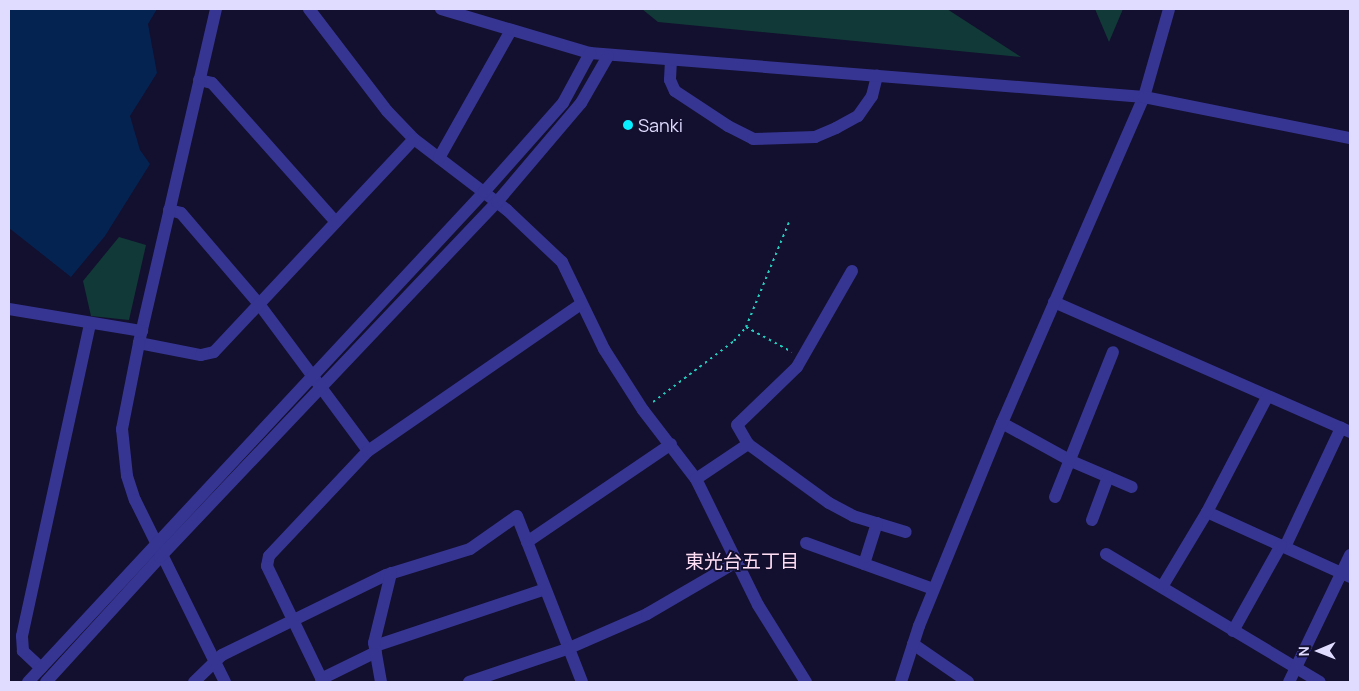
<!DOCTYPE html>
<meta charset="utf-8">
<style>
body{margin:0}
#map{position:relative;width:1359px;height:691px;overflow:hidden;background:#130f2e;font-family:Manrope,"Noto Sans JP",sans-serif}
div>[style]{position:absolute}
.green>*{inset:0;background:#113937}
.water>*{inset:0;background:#052351}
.path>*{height:2px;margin-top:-1px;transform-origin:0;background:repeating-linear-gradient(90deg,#23ccbd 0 2.5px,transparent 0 6.5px)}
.minor>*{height:12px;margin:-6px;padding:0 6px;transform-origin:6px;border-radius:6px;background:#363592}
.tertiary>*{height:12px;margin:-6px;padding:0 6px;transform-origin:6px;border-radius:6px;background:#363592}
.dots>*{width:14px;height:14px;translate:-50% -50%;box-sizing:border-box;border:2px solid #130f2e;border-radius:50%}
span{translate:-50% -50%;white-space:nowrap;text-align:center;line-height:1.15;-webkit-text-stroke:4px #130f2e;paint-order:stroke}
.poi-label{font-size:18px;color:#dfdcff}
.left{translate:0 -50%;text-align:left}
.neighbourhood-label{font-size:19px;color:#ffdef4}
.frame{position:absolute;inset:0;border:10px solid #dfdcff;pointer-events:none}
.north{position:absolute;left:1294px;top:626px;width:50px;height:50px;-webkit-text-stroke:4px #130f2e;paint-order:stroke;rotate:269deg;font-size:14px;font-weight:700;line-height:20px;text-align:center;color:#dfdcff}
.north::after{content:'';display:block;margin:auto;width:18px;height:22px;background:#dfdcff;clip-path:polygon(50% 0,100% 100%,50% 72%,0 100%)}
</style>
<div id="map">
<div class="green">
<div style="clip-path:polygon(642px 9px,947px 9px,1021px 57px,658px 22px)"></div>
<div style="clip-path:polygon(1095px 9px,1123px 9px,1109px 42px)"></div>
<div style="clip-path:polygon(119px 237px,146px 245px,129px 320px,91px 316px,83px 281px)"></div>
</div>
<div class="water">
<div style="clip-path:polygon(9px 9px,157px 9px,148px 24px,157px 73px,130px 116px,140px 150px,150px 164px,105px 236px,71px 277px,9px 228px)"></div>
</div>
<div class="path">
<div style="left:746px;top:327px;width:52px;rotate:28.5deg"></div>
<div style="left:653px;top:402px;width:101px;rotate:-37deg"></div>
<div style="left:734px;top:341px;width:18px;rotate:-49deg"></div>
<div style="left:746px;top:327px;width:113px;rotate:-67.7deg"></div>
</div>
<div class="minor">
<div style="left:309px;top:9px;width:128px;rotate:52.6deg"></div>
<div style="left:387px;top:111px;width:39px;rotate:46deg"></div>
<div style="left:414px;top:139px;width:117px;rotate:37.4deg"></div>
<div style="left:507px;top:210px;width:76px;rotate:43.4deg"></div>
<div style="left:562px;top:262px;width:97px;rotate:64.2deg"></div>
<div style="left:604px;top:349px;width:72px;rotate:57.4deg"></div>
<div style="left:643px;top:410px;width:87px;rotate:52.5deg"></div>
<div style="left:696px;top:479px;width:140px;rotate:63.8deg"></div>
<div style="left:758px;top:605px;width:91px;rotate:58.1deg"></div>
<div style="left:671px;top:60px;width:20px;rotate:93deg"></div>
<div style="left:670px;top:80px;width:12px;rotate:66deg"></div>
<div style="left:675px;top:91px;width:64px;rotate:33.4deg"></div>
<div style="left:728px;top:126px;width:28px;rotate:27deg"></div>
<div style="left:753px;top:139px;width:62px;rotate:-1.8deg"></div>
<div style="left:815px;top:137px;width:23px;rotate:-23deg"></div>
<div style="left:836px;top:128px;width:25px;rotate:-29deg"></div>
<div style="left:858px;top:116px;width:24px;rotate:-55deg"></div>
<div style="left:872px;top:96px;width:21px;rotate:-76deg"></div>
<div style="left:199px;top:80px;width:13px;rotate:13deg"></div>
<div style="left:212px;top:83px;width:186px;rotate:48.3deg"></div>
<div style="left:439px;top:158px;width:147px;rotate:-60.6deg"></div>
<div style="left:169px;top:210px;width:12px;rotate:14deg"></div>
<div style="left:181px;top:213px;width:120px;rotate:49.4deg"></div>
<div style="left:259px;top:304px;width:183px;rotate:53.4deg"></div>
<div style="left:852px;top:271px;width:111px;rotate:119.8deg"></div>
<div style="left:797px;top:367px;width:83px;rotate:136deg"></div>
<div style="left:737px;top:425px;width:22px;rotate:60deg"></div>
<div style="left:748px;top:444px;width:100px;rotate:36.1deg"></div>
<div style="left:829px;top:503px;width:27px;rotate:28deg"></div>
<div style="left:853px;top:516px;width:55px;rotate:16.8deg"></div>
<div style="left:1054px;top:302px;width:323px;rotate:23.7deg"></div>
<div style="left:139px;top:343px;width:63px;rotate:11deg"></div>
<div style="left:201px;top:355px;width:13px;rotate:-13deg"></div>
<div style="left:214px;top:352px;width:292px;rotate:-46.8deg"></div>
<div style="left:1002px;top:423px;width:79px;rotate:28.8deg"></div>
<div style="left:1071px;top:461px;width:66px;rotate:23.1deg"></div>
<div style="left:696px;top:479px;width:63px;rotate:-33.9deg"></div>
<div style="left:1055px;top:497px;width:156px;rotate:-68.2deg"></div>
<div style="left:1207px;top:512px;width:157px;rotate:24.4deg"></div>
<div style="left:1092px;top:520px;width:46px;rotate:-69.6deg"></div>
<div style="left:527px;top:542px;width:174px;rotate:-34.2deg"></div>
<div style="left:806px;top:543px;width:135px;rotate:19.9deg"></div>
<div style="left:1285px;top:547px;width:132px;rotate:-64.8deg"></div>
<div style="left:1106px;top:554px;width:249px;rotate:30.9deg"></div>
<div style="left:864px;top:564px;width:43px;rotate:-72.4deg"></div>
<div style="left:1162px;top:587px;width:87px;rotate:-59deg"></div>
<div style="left:1207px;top:512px;width:130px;rotate:-62.4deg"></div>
<div style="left:1233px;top:631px;width:98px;rotate:-60.8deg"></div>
<div style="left:913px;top:644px;width:67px;rotate:34.6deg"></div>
<div style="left:375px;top:646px;width:179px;rotate:-18.5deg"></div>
<div style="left:41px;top:668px;width:25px;rotate:-137deg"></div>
<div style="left:23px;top:651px;width:15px;rotate:-94deg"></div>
<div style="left:22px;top:636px;width:320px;rotate:-77.7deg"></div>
<div style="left:321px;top:679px;width:61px;rotate:-26.1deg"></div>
<div style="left:194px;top:682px;width:39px;rotate:-44deg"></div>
<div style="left:222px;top:655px;width:182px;rotate:-26deg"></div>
<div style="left:386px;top:575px;width:88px;rotate:-17.2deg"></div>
<div style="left:470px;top:549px;width:57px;rotate:-35.1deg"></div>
<div style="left:517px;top:516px;width:178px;rotate:68.6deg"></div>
<div style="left:323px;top:682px;width:129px;rotate:-115.8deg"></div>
<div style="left:267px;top:566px;width:10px;rotate:-79deg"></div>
<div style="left:269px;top:556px;width:144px;rotate:-46.7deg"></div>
<div style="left:368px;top:451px;width:259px;rotate:-34.6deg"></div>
<div style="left:381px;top:682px;width:40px;rotate:-100deg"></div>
<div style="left:374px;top:643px;width:72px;rotate:-76.3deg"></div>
<div style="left:469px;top:682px;width:103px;rotate:-18.6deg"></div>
<div style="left:567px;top:649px;width:87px;rotate:-23.6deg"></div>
<div style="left:647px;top:614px;width:105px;rotate:-30.2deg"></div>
<div style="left:901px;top:682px;width:59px;rotate:-72.2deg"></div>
<div style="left:919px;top:626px;width:219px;rotate:-67.8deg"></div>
<div style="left:1002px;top:423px;width:356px;rotate:-66.5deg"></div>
<div style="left:1144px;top:97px;width:91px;rotate:-74.1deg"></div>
<div style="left:1289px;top:682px;width:141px;rotate:-64.3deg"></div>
</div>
<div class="tertiary">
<div style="left:216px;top:9px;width:343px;rotate:103deg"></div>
<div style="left:139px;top:343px;width:88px;rotate:101.2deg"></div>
<div style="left:122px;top:429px;width:47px;rotate:83.9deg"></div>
<div style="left:127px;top:476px;width:25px;rotate:72deg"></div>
<div style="left:135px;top:500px;width:203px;rotate:63.7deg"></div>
<div style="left:441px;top:9px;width:155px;rotate:16.5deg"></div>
<div style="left:590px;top:53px;width:556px;rotate:4.54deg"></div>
<div style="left:1144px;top:97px;width:210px;rotate:11.3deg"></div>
<div style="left:9px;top:309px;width:135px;rotate:9.4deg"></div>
<div style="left:28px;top:682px;width:669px;rotate:-47.06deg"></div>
<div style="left:484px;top:192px;width:119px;rotate:-48.4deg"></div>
<div style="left:563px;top:103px;width:57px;rotate:-61.6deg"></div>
<div style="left:46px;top:682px;width:169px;rotate:-47.6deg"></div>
<div style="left:160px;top:557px;width:489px;rotate:-46.5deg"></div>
<div style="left:497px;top:202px;width:130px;rotate:-49.7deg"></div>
<div style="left:581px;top:103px;width:54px;rotate:-60.1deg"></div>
</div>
<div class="dots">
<div style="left:628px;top:125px;background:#08eeff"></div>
</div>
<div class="poi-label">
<span class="left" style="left:638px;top:125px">Sanki</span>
</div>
<div class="neighbourhood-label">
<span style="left:742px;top:562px">東光台五丁目</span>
</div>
<div class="frame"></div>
<div class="north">N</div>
</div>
